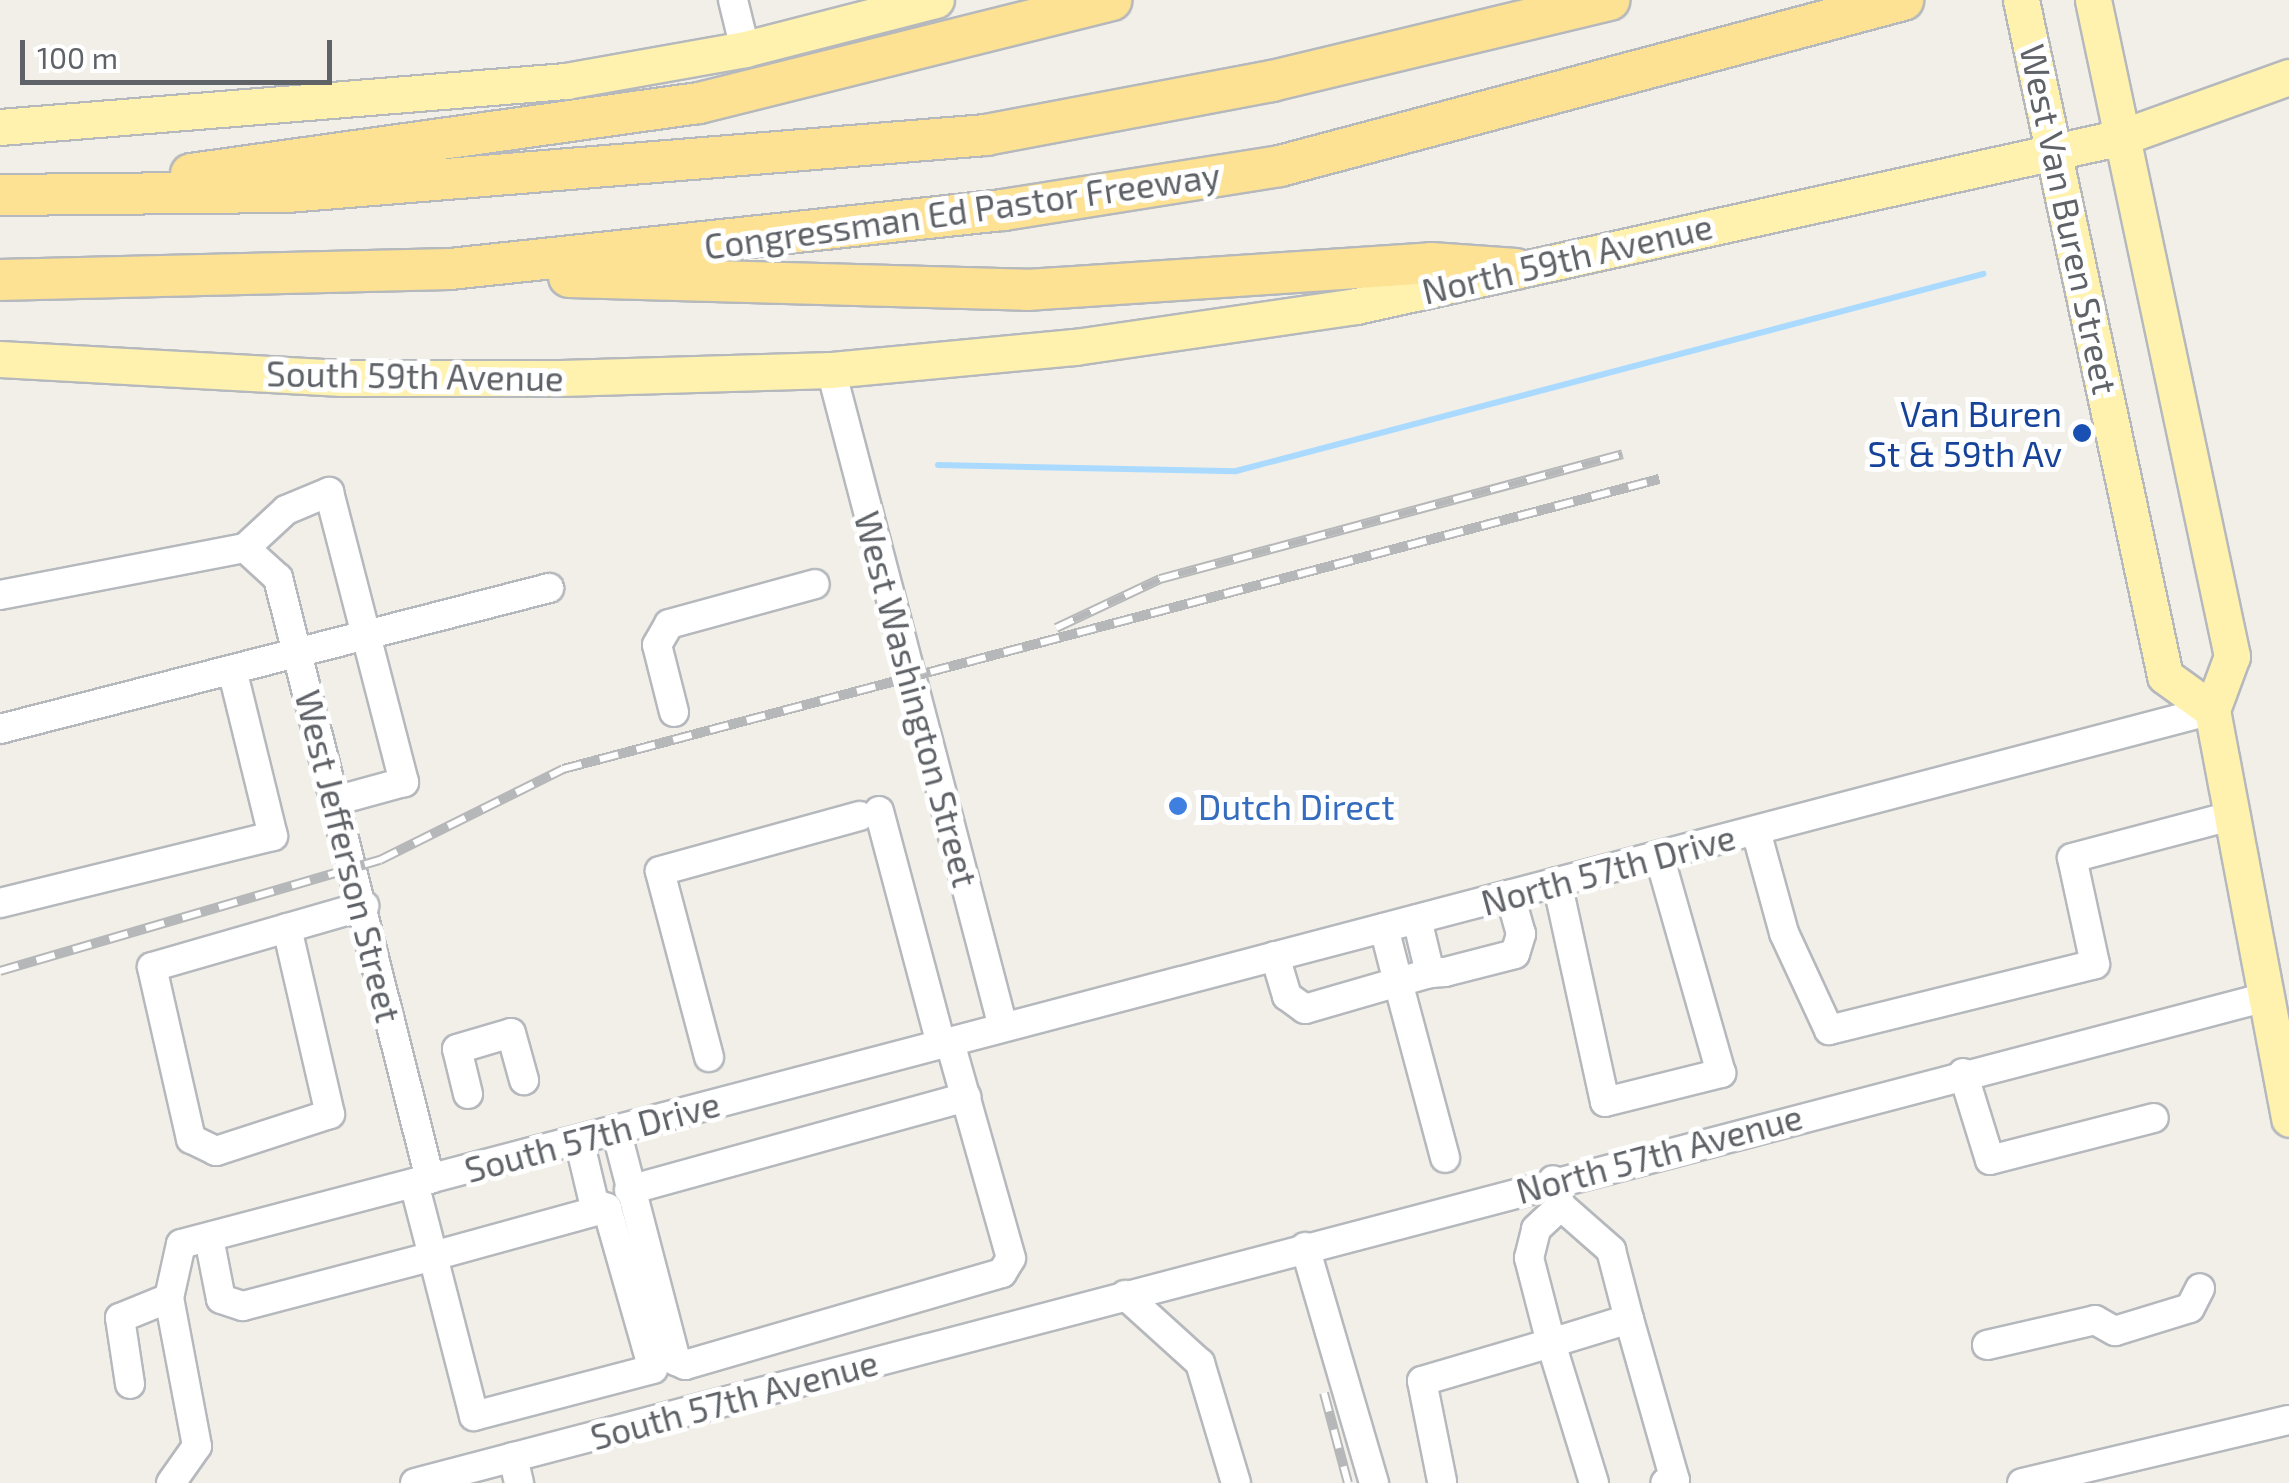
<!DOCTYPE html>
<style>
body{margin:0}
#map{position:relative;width:2289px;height:1483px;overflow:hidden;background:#f1efe8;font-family:"Exo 2",sans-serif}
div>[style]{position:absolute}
.stream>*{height:6px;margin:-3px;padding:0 3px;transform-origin:3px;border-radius:3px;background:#aadaff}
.roads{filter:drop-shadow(2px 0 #b5b8bc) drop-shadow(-2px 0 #b5b8bc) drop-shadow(0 2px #b5b8bc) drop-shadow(0 -2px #b5b8bc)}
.minor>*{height:28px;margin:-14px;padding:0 14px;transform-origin:14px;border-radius:14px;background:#fff}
.major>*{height:35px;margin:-17.5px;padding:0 17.5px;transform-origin:17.5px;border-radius:17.5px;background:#fff2af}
.highway>*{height:40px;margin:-20px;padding:0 20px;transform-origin:20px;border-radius:20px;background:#fde293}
.rail>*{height:10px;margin-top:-5px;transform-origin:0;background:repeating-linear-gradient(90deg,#fff 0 19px,#b6b7b8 0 38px);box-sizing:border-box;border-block:2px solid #b6b7b8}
.dots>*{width:28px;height:28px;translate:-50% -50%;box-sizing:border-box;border:5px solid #fff;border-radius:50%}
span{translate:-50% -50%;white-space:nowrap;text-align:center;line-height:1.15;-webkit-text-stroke:10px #fff;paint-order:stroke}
.street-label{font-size:35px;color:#5f6368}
.transit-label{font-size:35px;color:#164399}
.right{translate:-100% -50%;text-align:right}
.shop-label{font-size:35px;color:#366cbe}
.left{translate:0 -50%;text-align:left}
.scale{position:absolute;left:20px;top:40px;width:312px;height:45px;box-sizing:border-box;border:5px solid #5f6368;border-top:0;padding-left:12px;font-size:30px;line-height:35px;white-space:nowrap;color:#5f6368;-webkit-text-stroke:8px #fff;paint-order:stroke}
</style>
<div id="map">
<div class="stream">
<div style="left:938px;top:465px;width:298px;rotate:1.2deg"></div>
<div style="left:1236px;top:471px;width:773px;rotate:-14.77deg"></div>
</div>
<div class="roads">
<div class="minor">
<div style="left:733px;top:0;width:50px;rotate:76.2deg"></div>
<div style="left:831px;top:370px;width:679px;rotate:75.33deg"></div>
<div style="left:245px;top:548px;width:45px;rotate:42.3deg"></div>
<div style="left:278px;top:578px;width:620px;rotate:75.81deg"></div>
<div style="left:0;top:595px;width:249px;rotate:-10.9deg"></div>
<div style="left:245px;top:548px;width:56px;rotate:-42.8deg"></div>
<div style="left:286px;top:510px;width:47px;rotate:-22.7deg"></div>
<div style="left:329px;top:492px;width:300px;rotate:75.5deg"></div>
<div style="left:404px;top:782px;width:68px;rotate:164.7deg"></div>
<div style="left:674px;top:712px;width:69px;rotate:-104.2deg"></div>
<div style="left:657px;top:645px;width:24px;rotate:-60deg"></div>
<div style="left:669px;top:624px;width:151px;rotate:-15.3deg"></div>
<div style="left:0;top:729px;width:567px;rotate:-14.4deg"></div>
<div style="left:879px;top:811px;width:241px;rotate:75.1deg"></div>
<div style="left:1756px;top:831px;width:106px;rotate:74.6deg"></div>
<div style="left:1784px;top:933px;width:107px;rotate:65.1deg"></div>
<div style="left:1829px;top:1030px;width:274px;rotate:-13.9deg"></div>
<div style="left:2095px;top:964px;width:108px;rotate:-102.2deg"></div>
<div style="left:2072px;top:858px;width:164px;rotate:-14.8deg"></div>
<div style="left:1557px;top:882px;width:225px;rotate:77.7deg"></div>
<div style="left:1605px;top:1102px;width:120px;rotate:-14deg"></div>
<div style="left:1721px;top:1073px;width:226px;rotate:-105.9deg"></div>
<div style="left:0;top:903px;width:281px;rotate:-13.8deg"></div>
<div style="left:273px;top:836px;width:168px;rotate:-103.8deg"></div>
<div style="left:1417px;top:919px;width:56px;rotate:76.5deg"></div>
<div style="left:1430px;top:973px;width:15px;rotate:-4deg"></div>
<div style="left:1445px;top:972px;width:72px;rotate:-14.4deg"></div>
<div style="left:1515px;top:954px;width:21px;rotate:-73deg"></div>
<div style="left:1521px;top:934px;width:41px;rotate:-105.8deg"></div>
<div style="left:287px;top:928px;width:191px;rotate:77deg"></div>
<div style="left:330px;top:1114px;width:120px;rotate:162deg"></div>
<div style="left:216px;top:1151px;width:28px;rotate:-154deg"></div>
<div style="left:191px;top:1139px;width:176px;rotate:-102.8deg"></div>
<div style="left:152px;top:967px;width:221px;rotate:-16.1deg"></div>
<div style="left:1275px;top:956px;width:42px;rotate:73.3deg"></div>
<div style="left:1287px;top:996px;width:22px;rotate:36deg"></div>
<div style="left:1305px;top:1009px;width:97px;rotate:-16.2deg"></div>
<div style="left:1398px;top:982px;width:56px;rotate:-104.5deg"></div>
<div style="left:1430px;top:973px;width:33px;rotate:164deg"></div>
<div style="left:1398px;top:982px;width:182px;rotate:75deg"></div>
<div style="left:709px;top:1057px;width:192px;rotate:-104.8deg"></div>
<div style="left:660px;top:871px;width:207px;rotate:-15.4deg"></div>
<div style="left:1963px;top:1073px;width:91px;rotate:72.8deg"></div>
<div style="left:1990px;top:1160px;width:169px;rotate:-14.4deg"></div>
<div style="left:468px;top:1094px;width:46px;rotate:-103.7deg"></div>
<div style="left:457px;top:1049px;width:56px;rotate:-16.5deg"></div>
<div style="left:511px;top:1033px;width:49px;rotate:74.5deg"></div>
<div style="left:616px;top:1130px;width:239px;rotate:75.4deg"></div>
<div style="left:676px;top:1361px;width:10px;rotate:24deg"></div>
<div style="left:685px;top:1365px;width:330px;rotate:-16.2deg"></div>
<div style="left:1002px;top:1273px;width:17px;rotate:-59deg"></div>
<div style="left:1011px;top:1258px;width:224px;rotate:-105.8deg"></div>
<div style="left:579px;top:1140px;width:65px;rotate:76.6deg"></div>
<div style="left:594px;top:1203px;width:14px;rotate:21deg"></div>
<div style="left:607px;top:1208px;width:167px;rotate:74.1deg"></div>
<div style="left:653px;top:1369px;width:185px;rotate:165.3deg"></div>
<div style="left:474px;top:1416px;width:165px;rotate:-104.4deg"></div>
<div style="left:433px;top:1256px;width:180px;rotate:-15.4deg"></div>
<div style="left:629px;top:1190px;width:350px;rotate:-15.4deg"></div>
<div style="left:1561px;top:1206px;width:67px;rotate:41.3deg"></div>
<div style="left:1611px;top:1250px;width:71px;rotate:75.4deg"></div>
<div style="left:1629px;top:1319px;width:82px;rotate:162.9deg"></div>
<div style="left:1551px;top:1343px;width:146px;rotate:72.9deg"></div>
<div style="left:209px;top:1238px;width:62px;rotate:78.9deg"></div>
<div style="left:221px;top:1299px;width:23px;rotate:18deg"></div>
<div style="left:243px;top:1306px;width:196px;rotate:-14.7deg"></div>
<div style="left:433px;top:1256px;width:75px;rotate:-104.6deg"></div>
<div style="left:1305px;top:1247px;width:246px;rotate:73.7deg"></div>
<div style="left:1125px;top:1295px;width:101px;rotate:42.2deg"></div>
<div style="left:1200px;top:1363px;width:125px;rotate:73.3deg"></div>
<div style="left:1629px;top:1319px;width:167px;rotate:74.1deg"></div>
<div style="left:1675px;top:1480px;width:10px;rotate:163deg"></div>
<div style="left:1987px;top:1345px;width:111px;rotate:-13deg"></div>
<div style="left:2095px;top:1320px;width:23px;rotate:29deg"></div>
<div style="left:2115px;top:1331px;width:78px;rotate:-17deg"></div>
<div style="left:2190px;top:1308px;width:22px;rotate:-63deg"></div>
<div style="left:130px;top:1384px;width:67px;rotate:-98.6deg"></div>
<div style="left:120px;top:1318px;width:53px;rotate:-22.2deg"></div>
<div style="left:513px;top:1457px;width:27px;rotate:77deg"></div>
<div style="left:1442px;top:1481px;width:102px;rotate:-101.3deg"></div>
<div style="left:1422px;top:1381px;width:134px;rotate:-16.4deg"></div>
<div style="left:1551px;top:1343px;width:88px;rotate:-104.5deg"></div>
<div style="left:1529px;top:1258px;width:30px;rotate:-76deg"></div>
<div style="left:1536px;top:1229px;width:34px;rotate:-43deg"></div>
<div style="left:1561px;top:1206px;width:27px;rotate:-107deg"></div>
<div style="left:171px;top:1483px;width:45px;rotate:-54.9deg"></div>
<div style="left:197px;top:1446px;width:151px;rotate:-100.7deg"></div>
<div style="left:169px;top:1298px;width:55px;rotate:-77.5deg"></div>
<div style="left:181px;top:1244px;width:2100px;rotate:-14.73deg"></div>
<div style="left:415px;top:1483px;width:1914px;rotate:-14.71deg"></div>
<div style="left:2022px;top:1483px;width:274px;rotate:-13.3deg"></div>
</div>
<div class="major">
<div style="left:2021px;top:0;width:691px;rotate:77.97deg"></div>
<div style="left:2165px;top:676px;width:58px;rotate:35.9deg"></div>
<div style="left:2093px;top:0;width:671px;rotate:78.04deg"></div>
<div style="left:2232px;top:656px;width:58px;rotate:110.3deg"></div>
<div style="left:2212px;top:710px;width:416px;rotate:79.3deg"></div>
<div style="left:0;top:127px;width:568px;rotate:-4.65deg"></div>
<div style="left:566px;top:81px;width:182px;rotate:-10.1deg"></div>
<div style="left:745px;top:49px;width:197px;rotate:-14.4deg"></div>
<div style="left:0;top:359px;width:342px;rotate:3.2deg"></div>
<div style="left:341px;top:378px;width:220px"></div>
<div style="left:561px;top:378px;width:270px;rotate:-1.7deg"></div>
<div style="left:831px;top:370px;width:245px;rotate:-5.4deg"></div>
<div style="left:1075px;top:347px;width:284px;rotate:-8.3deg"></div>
<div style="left:1356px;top:306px;width:784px;rotate:-12.44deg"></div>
<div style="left:2122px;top:137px;width:177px;rotate:-19.8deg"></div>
</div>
<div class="highway">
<div style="left:191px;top:174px;width:513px;rotate:-7.96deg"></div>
<div style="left:699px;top:103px;width:425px;rotate:-14deg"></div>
<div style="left:0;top:195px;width:287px;rotate:-0.6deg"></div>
<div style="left:287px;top:192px;width:701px;rotate:-4.66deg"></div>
<div style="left:986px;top:135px;width:291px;rotate:-10.7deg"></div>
<div style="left:1272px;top:81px;width:347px;rotate:-13.5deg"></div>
<div style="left:569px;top:277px;width:458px;rotate:1.6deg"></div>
<div style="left:1027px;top:290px;width:405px;rotate:-3.8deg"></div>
<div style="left:1431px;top:263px;width:85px;rotate:4deg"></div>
<div style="left:0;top:280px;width:450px;rotate:-1.4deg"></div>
<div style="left:450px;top:269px;width:556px;rotate:-6.09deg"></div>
<div style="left:1003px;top:210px;width:280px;rotate:-9deg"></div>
<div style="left:1280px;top:166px;width:645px;rotate:-14.92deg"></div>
</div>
</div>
<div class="rail">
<div style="left:1056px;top:628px;width:115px;rotate:-25.2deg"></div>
<div style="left:1160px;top:579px;width:479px;rotate:-15.1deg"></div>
<div style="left:0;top:971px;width:396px;rotate:-16.3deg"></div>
<div style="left:380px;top:860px;width:204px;rotate:-26.4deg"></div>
<div style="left:563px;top:769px;width:1134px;rotate:-14.82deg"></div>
<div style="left:1324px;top:1393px;width:93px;rotate:75.1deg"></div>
</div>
<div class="dots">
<div style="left:2082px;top:433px;background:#1a4fb4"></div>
<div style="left:1178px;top:806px;background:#3f7fe0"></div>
</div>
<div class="street-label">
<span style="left:962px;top:210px;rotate:-8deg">Congressman Ed Pastor Freeway</span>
<span style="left:2070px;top:219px;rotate:78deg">West Van Buren Street</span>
<span style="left:1567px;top:258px;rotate:-13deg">North 59th Avenue</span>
<span style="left:415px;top:375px;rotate:1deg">South 59th Avenue</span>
<span style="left:917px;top:699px;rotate:75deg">West Washington Street</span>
<span style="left:349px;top:856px;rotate:76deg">West Jefferson Street</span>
<span style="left:1608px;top:869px;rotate:-15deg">North 57th Drive</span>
<span style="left:592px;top:1136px;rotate:-15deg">South 57th Drive</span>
<span style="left:1659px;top:1153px;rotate:-15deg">North 57th Avenue</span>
<span style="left:734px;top:1399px;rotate:-15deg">South 57th Avenue</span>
</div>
<div class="transit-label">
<span class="right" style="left:2062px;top:433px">Van Buren<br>St &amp; 59th Av</span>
</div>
<div class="shop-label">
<span class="left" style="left:1198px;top:806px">Dutch Direct</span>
</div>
<div class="scale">100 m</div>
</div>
